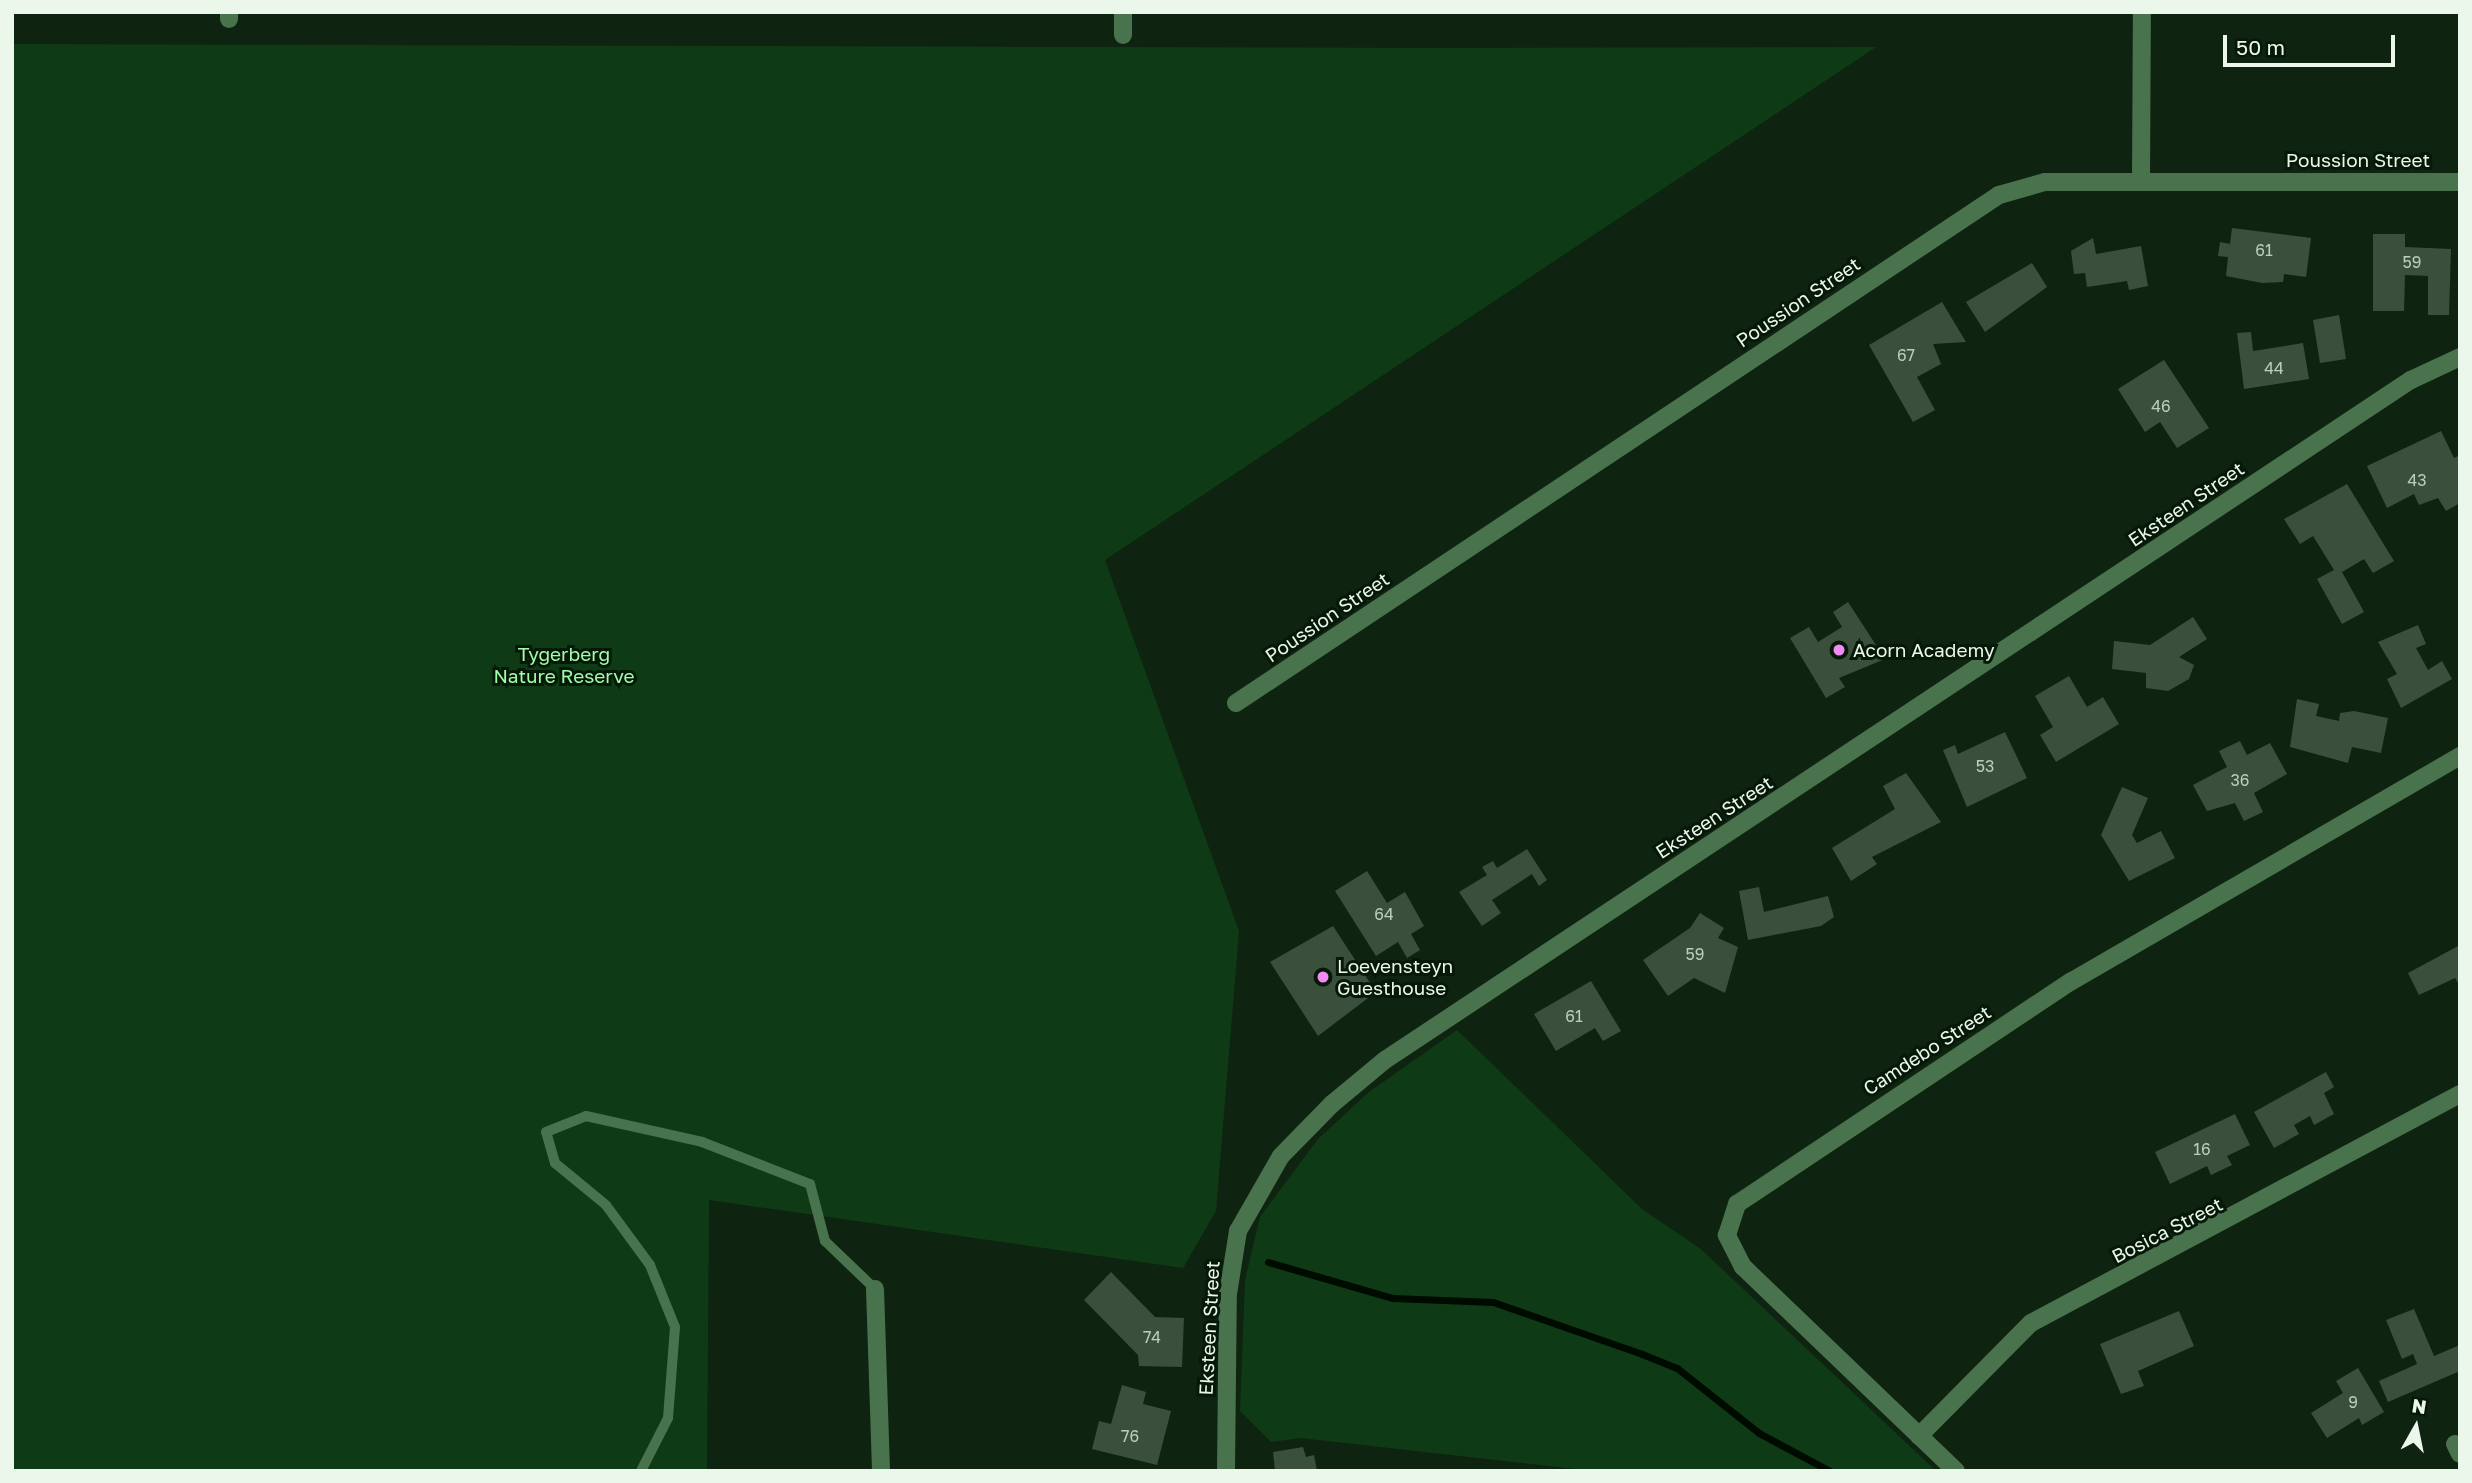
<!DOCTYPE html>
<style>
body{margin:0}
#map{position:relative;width:2472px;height:1483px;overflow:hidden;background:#0f2311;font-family:"Golos Text",sans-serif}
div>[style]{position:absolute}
.green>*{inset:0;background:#0e3b15}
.stream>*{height:7px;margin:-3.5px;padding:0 3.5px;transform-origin:3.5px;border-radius:3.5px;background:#000b00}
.building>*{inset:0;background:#3b503c}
.lane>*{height:10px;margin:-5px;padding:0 5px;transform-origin:5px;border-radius:5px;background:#49734c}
.street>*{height:18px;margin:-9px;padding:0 9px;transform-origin:9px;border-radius:9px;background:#49734c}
.dots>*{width:19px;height:19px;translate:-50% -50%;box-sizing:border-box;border:4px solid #061908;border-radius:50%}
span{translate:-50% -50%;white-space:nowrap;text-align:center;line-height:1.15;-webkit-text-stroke:6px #061908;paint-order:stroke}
.number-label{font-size:16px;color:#becdbe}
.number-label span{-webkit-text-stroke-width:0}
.street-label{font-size:19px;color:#eaf7ea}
.poi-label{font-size:19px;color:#eaf7ea}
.left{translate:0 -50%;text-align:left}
.park-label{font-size:19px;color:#a2fda9}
.frame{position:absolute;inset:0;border:14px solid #eaf7ea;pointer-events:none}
.north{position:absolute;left:2381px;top:1392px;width:70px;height:70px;-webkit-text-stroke:5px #061908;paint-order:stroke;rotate:9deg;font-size:19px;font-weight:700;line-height:28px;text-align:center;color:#eaf7ea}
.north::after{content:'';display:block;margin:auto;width:24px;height:32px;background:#eaf7ea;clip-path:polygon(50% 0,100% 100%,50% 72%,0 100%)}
.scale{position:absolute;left:2223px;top:35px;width:172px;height:32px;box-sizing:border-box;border:4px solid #eaf7ea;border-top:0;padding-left:9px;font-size:21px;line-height:24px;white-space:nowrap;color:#eaf7ea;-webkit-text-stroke:5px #061908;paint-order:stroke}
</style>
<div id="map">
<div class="green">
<div style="clip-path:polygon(12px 44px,1449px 48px,1876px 47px,1105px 560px,1239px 931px,1216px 1211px,1183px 1268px,709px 1200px,707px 1471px,12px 1471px)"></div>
<div style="clip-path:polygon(1457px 1030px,1642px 1209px,1702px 1250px,1936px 1471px,1593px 1471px,1301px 1438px,1271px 1442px,1240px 1411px,1245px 1280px,1260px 1217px,1318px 1139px,1369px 1092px)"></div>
</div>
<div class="stream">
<div style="left:1268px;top:1262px;width:130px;rotate:16.1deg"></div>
<div style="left:1393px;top:1298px;width:100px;rotate:2.3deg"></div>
<div style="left:1493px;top:1302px;width:158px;rotate:19.2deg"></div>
<div style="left:1642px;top:1354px;width:38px;rotate:22deg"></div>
<div style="left:1677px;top:1368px;width:105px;rotate:38.4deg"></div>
<div style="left:1759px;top:1433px;width:81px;rotate:28.2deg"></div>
</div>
<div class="building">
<div style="clip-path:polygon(2232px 228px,2311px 238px,2306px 277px,2284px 274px,2283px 282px,2262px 283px,2226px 276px,2228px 257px,2218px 256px,2220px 242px,2230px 244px)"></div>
<div style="clip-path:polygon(2373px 234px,2405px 234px,2405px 247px,2451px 249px,2449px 315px,2428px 315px,2428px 276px,2405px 275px,2404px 311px,2373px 311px)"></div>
<div style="clip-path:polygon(2093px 238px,2096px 254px,2141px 246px,2148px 286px,2129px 290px,2127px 281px,2087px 287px,2085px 273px,2074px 274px,2071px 251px)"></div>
<div style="clip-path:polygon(2032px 263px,2047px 287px,1985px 332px,1966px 302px)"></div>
<div style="clip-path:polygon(1942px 302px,1966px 342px,1933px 344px,1941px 364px,1917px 377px,1935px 410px,1913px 422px,1869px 345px)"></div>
<div style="clip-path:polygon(2339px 315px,2346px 359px,2320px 363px,2313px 320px)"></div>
<div style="clip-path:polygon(2251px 332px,2253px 351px,2303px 343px,2309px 379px,2244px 389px,2237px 333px)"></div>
<div style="clip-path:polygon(2164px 360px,2209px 428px,2177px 448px,2160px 422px,2145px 432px,2118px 389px)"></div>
<div style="clip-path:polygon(2441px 431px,2454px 458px,2460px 455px,2460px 503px,2446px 511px,2438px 498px,2419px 505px,2414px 494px,2387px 508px,2367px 466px)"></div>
<div style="clip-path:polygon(2347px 484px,2394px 561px,2373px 573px,2364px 559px,2342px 572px,2364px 612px,2342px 624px,2317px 579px,2334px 570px,2313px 536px,2300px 544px,2284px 519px)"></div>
<div style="clip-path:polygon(1848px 602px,1885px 659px,1839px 678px,1845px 687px,1826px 698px,1790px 638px,1809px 627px,1818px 642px,1842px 627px,1833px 612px)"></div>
<div style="clip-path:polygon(2193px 617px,2207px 639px,2179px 657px,2194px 665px,2189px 679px,2168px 691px,2146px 688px,2146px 673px,2112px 669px,2114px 641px,2150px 645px)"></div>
<div style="clip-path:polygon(2418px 625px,2426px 644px,2416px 648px,2428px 670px,2442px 661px,2452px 679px,2401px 708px,2387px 679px,2397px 674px,2378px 642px)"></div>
<div style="clip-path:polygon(2069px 676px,2087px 707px,2103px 697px,2119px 724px,2056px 762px,2040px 735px,2053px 727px,2035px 696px)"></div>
<div style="clip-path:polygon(2297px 699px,2319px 704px,2316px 716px,2339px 721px,2340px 713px,2354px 711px,2388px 718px,2381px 753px,2352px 747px,2348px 763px,2290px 747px)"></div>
<div style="clip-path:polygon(2005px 732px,2027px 778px,1967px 807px,1943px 750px,1955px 745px,1958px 754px)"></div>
<div style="clip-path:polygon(2240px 741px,2247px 755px,2270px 743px,2287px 774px,2254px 793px,2263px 812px,2244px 821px,2235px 803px,2207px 811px,2193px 785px,2227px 767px,2219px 751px)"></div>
<div style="clip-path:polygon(1906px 773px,1941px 822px,1872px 857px,1877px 864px,1851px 881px,1832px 848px,1895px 809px,1883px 786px)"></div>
<div style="clip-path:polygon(2122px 787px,2148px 798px,2132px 835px,2137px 843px,2161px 831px,2175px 858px,2129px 881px,2101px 835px)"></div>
<div style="clip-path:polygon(1527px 849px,1547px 880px,1539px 886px,1532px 874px,1492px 900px,1501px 913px,1482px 926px,1459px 892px,1487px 875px,1482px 867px,1493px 861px,1497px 868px)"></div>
<div style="clip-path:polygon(1367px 871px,1387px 903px,1405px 892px,1424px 926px,1411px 934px,1420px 950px,1407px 958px,1398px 942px,1376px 956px,1335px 891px)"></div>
<div style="clip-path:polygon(1759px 887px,1764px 912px,1828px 896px,1834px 917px,1821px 926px,1748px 940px,1739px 891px)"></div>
<div style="clip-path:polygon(1700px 913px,1724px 928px,1718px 938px,1738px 947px,1725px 993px,1694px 978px,1668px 996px,1643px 960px,1690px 928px)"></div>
<div style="clip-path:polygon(1333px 926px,1376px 992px,1318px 1036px,1270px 962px)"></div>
<div style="clip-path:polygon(2460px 945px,2460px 986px,2455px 978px,2419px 995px,2408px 973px)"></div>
<div style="clip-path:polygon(1591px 981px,1621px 1031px,1603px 1041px,1595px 1028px,1556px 1051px,1534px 1014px)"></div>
<div style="clip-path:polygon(2326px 1072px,2334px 1087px,2324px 1093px,2334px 1114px,2314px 1125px,2310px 1116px,2294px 1125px,2299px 1134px,2274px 1148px,2254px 1112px)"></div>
<div style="clip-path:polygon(2235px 1114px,2250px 1145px,2227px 1156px,2232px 1165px,2211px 1175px,2207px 1166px,2170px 1184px,2155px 1152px)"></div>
<div style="clip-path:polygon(1111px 1272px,1155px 1317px,1184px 1318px,1182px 1367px,1139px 1366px,1138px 1355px,1084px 1300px)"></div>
<div style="clip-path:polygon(2414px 1309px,2434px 1356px,2460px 1345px,2460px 1371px,2388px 1402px,2379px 1381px,2417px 1364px,2413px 1354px,2402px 1359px,2386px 1320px)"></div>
<div style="clip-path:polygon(2179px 1311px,2194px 1346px,2138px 1371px,2144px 1386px,2121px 1394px,2100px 1344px)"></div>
<div style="clip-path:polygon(2358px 1368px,2384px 1412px,2362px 1425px,2359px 1418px,2327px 1438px,2311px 1413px,2343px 1393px,2336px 1381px)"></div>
<div style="clip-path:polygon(1122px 1385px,1146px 1392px,1143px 1404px,1171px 1411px,1157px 1465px,1092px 1449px,1099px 1421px,1111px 1424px)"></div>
<div style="clip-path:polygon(1303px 1447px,1306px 1457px,1314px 1455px,1317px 1471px,1275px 1471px,1273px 1452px)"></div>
</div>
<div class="lane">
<div style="left:641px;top:1471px;width:59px;rotate:-63deg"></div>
<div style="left:668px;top:1418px;width:91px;rotate:-85.6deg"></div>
<div style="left:675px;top:1327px;width:67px;rotate:-112deg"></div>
<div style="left:650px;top:1265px;width:74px;rotate:-126.3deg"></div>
<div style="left:606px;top:1205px;width:66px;rotate:-140.5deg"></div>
<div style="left:555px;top:1163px;width:32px;rotate:-106deg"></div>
<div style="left:546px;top:1132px;width:43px;rotate:-21.8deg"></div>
<div style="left:586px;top:1116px;width:119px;rotate:12.6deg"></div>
<div style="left:702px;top:1142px;width:116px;rotate:21.3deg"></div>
<div style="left:810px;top:1184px;width:59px;rotate:75.3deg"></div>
<div style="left:825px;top:1241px;width:69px;rotate:43.8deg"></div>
</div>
<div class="street">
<div style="left:229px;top:19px;width:7px;rotate:-90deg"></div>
<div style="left:1123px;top:35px;width:23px;rotate:-90deg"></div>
<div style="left:2141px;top:181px;width:169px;rotate:-89.7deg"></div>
<div style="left:1236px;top:703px;width:917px;rotate:-33.66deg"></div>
<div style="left:1999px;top:195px;width:48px;rotate:-15.8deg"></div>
<div style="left:2045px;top:182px;width:415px"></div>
<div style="left:875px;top:1289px;width:182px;rotate:88.1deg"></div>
<div style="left:1919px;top:1436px;width:159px;rotate:-45.3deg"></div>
<div style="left:2031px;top:1323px;width:486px;rotate:-28.1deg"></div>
<div style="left:2455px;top:1444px;width:11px;rotate:63deg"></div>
<div style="left:1226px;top:1471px;width:177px;rotate:-89.4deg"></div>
<div style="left:1228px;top:1294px;width:64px;rotate:-81deg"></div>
<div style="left:1238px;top:1231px;width:86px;rotate:-60.2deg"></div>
<div style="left:1281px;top:1156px;width:73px;rotate:-45.6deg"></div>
<div style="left:1332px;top:1104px;width:69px;rotate:-39.7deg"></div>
<div style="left:1385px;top:1060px;width:1231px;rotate:-33.54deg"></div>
<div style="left:2411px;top:380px;width:54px;rotate:-25.1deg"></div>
<div style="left:1956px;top:1471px;width:295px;rotate:-136.2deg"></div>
<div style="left:1743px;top:1267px;width:36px;rotate:-117deg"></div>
<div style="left:1727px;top:1235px;width:33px;rotate:-72deg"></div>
<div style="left:1737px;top:1204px;width:402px;rotate:-33.7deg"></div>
<div style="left:2072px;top:981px;width:449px;rotate:-30.1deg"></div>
</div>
<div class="dots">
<div style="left:1839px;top:650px;background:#f18af4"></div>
<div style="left:1323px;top:977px;background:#f18af4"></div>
</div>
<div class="number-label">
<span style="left:2264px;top:250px">61</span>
<span style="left:2412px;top:262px">59</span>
<span style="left:1906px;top:355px">67</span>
<span style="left:2274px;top:368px">44</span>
<span style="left:2161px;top:406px">46</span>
<span style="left:2417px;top:480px">43</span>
<span style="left:1985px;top:766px">53</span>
<span style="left:2240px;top:780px">36</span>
<span style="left:1384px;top:914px">64</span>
<span style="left:1695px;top:954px">59</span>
<span style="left:1574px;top:1016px">61</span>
<span style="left:2202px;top:1149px">16</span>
<span style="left:1152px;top:1337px">74</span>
<span style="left:2353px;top:1402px">9</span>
<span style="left:1130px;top:1436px">76</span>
</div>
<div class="street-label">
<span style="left:2358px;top:160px">Poussion Street</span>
<span style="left:1798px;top:302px;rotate:-34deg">Poussion Street</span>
<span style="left:2186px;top:504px;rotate:-34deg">Eksteen Street</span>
<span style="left:1327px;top:617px;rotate:-34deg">Poussion Street</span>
<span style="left:1714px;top:817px;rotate:-33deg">Eksteen Street</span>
<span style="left:1927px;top:1050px;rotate:-33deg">Camdebo Street</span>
<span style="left:2167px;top:1230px;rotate:-27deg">Bosica Street</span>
<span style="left:1209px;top:1328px;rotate:-87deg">Eksteen Street</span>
</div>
<div class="poi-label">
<span class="left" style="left:1853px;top:650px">Acorn Academy</span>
<span class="left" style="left:1337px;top:977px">Loevensteyn<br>Guesthouse</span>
</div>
<div class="park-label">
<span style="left:564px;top:665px">Tygerberg<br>Nature Reserve</span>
</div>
<div class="frame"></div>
<div class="north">N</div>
<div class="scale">50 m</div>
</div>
